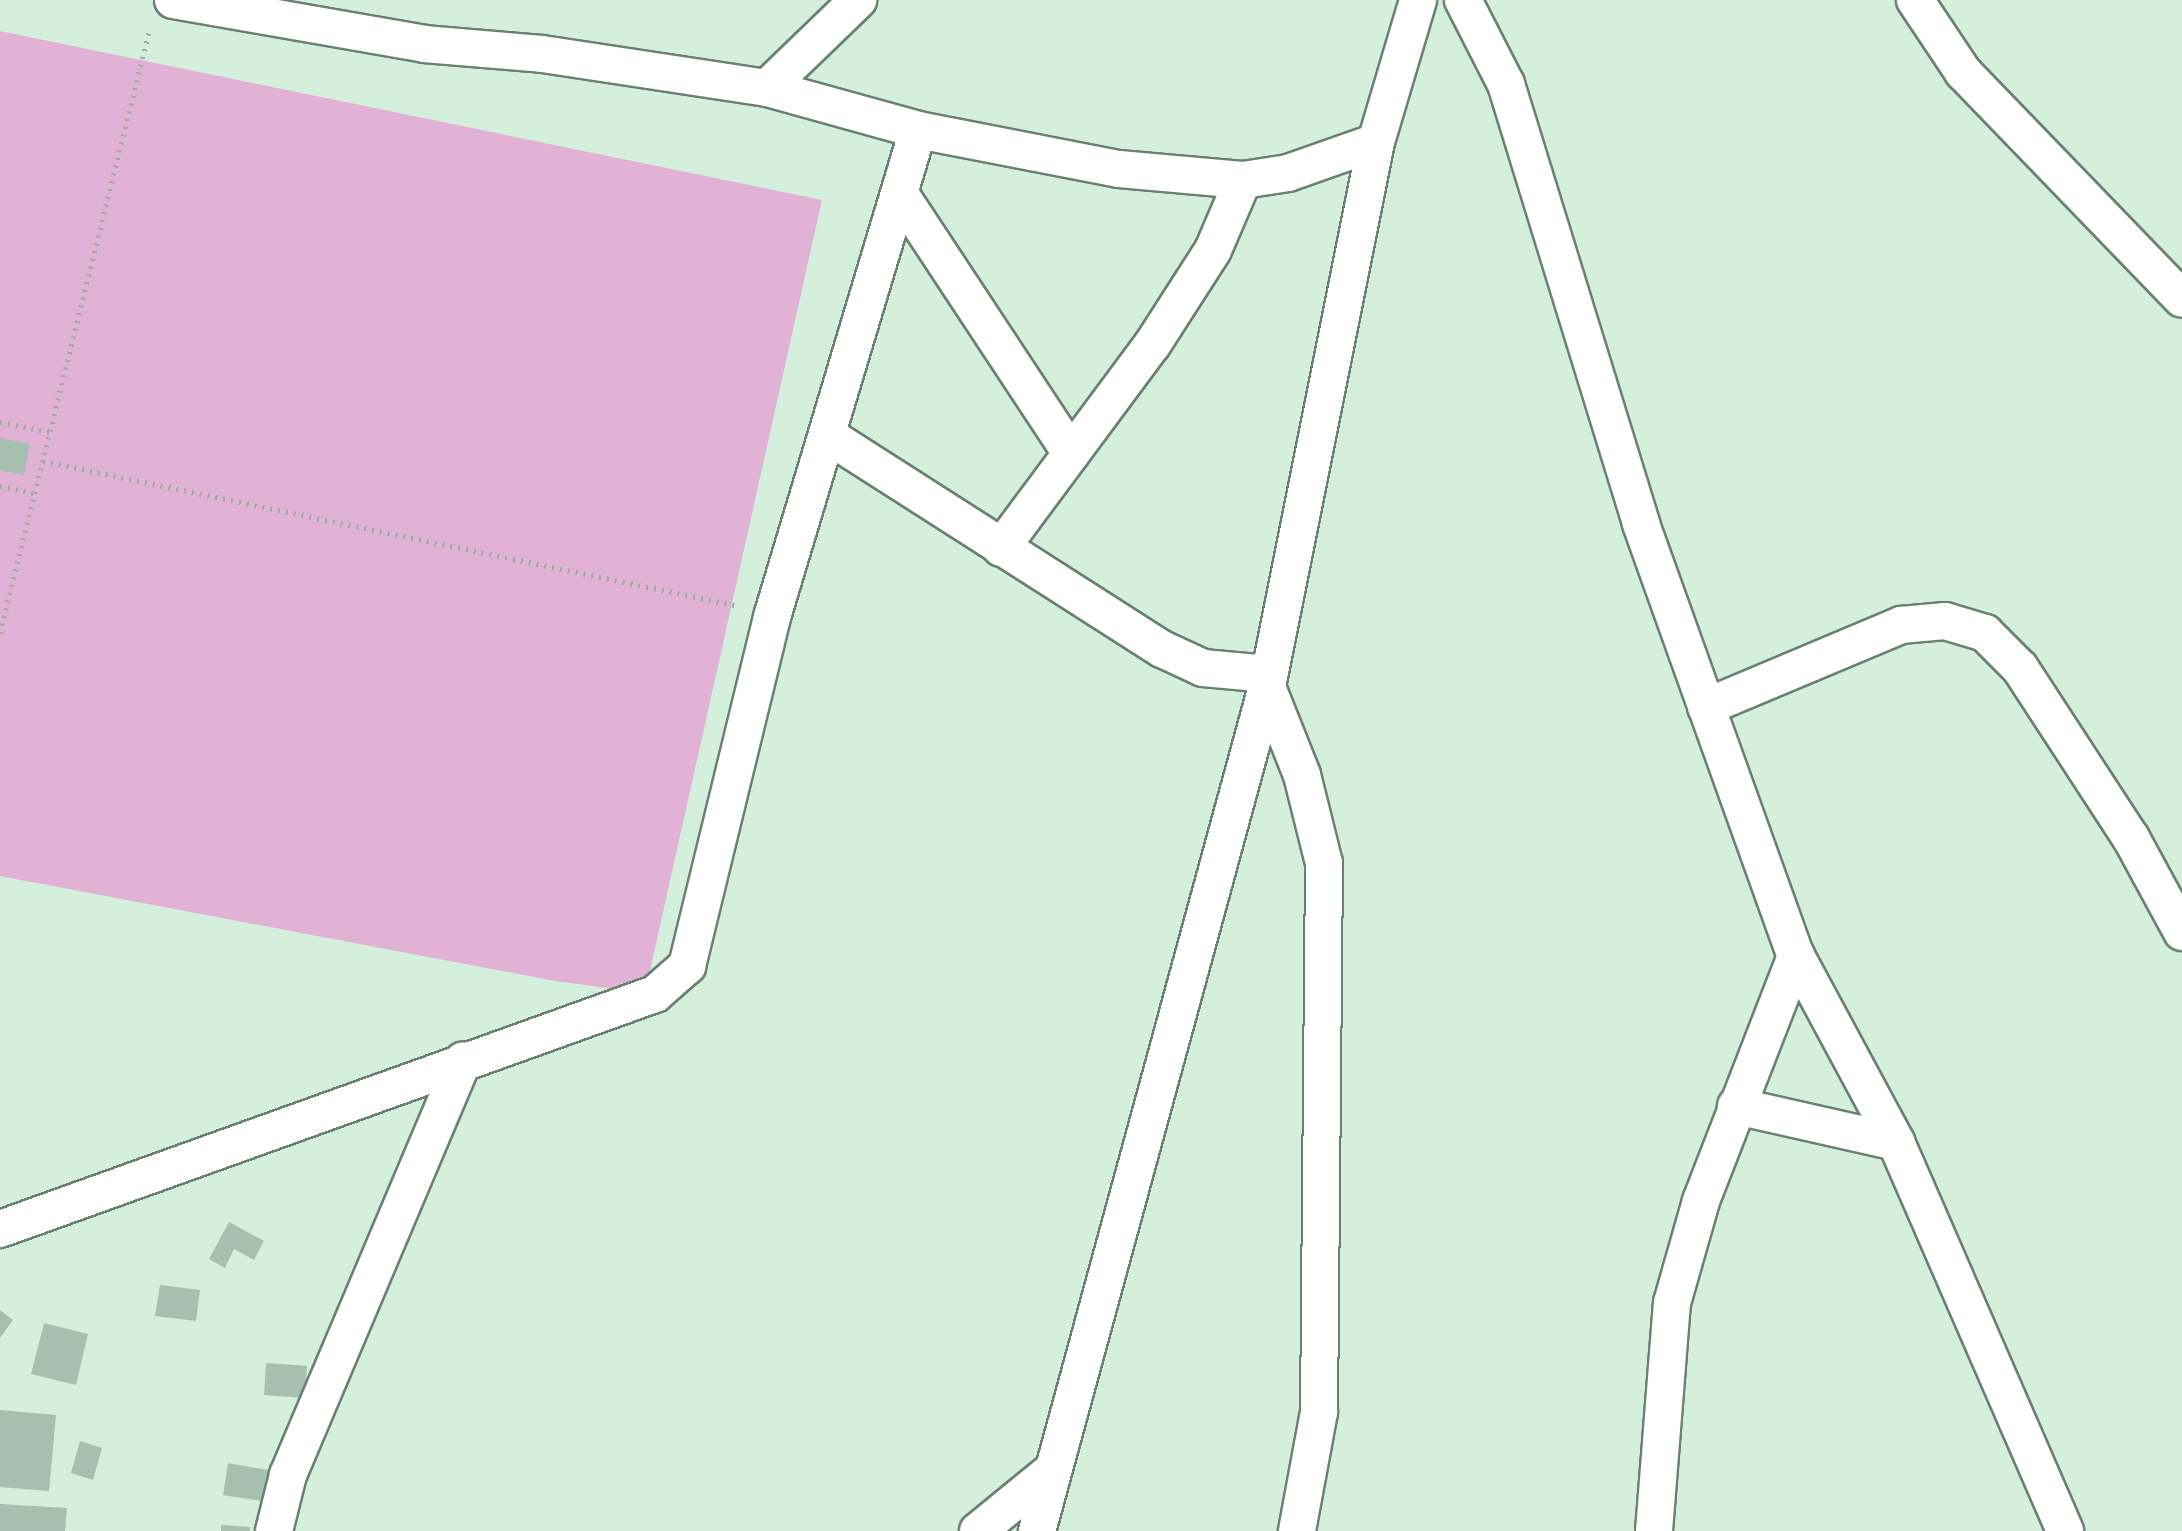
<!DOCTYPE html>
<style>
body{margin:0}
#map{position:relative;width:2182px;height:1531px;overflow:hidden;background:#d4f0dd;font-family:Roboto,sans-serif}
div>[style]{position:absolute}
.green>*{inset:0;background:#e2b2d6}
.building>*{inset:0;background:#a5c0ae}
.path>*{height:5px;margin-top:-2.5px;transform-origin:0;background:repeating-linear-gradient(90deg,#98ae9f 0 2px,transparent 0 8px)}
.roads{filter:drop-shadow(2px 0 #688171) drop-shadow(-2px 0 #688171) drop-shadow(0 2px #688171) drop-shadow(0 -2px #688171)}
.minor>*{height:36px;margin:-18px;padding:0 18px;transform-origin:18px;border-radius:18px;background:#fff}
span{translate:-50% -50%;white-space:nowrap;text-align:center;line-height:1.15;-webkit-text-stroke:8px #d4f0dd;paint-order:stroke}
</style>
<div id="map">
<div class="green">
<div style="clip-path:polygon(0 31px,822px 200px,645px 993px,555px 981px,0 876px)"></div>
</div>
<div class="building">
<div style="clip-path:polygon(0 438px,30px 444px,24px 475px,0 470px)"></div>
<div style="clip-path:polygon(229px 1222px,264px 1241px,254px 1260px,234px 1249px,225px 1268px,209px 1259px)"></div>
<div style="clip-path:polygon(160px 1285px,200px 1290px,196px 1321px,155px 1316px)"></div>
<div style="clip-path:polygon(0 1310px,13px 1320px,0 1338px)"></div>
<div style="clip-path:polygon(44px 1323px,88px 1334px,76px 1385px,31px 1374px)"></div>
<div style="clip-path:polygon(266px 1363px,307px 1366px,305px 1398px,264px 1395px)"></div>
<div style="clip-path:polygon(0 1410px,56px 1415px,49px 1491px,0 1487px)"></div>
<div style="clip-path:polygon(80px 1441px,102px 1448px,93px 1480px,71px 1473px)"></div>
<div style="clip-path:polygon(228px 1463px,273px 1471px,268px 1502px,223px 1495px)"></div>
<div style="clip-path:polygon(0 1504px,67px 1508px,65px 1531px,0 1531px)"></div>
<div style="clip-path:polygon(221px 1525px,250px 1527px,250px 1531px,221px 1531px)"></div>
</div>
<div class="path">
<div style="left:0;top:422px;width:50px;rotate:11.5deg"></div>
<div style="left:43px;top:461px;width:711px;rotate:11.77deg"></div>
<div style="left:0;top:486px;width:35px;rotate:12deg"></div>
<div style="left:0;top:633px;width:623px;rotate:-76.08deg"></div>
</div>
<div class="roads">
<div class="minor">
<div style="left:173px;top:0;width:255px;rotate:9.9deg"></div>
<div style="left:424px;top:44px;width:118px;rotate:4.8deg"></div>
<div style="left:542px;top:54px;width:228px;rotate:8.6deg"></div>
<div style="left:767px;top:88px;width:157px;rotate:15.5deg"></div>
<div style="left:918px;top:130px;width:205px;rotate:11deg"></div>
<div style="left:1119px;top:169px;width:124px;rotate:5.1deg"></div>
<div style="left:1243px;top:180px;width:46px;rotate:-8.8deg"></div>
<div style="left:1288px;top:173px;width:93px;rotate:-19.4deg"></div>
<div style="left:1463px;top:0;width:94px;rotate:62.9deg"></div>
<div style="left:1506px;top:84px;width:460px;rotate:72.9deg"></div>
<div style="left:1641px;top:524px;width:459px;rotate:70.3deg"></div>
<div style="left:1796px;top:956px;width:211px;rotate:61.7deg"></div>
<div style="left:1896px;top:1142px;width:424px;rotate:66.5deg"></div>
<div style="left:1915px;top:0;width:87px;rotate:56.3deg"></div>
<div style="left:1963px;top:72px;width:315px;rotate:46deg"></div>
<div style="left:767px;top:88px;width:127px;rotate:-44deg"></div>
<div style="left:902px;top:197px;width:307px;rotate:56.6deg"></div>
<div style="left:827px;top:435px;width:398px;rotate:32.6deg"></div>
<div style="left:1162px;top:649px;width:45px;rotate:24.9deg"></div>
<div style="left:1203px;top:668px;width:66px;rotate:5.2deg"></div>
<div style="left:1001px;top:548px;width:253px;rotate:-53.4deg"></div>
<div style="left:1152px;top:345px;width:113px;rotate:-57.3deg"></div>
<div style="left:1213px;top:250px;width:76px;rotate:-66.8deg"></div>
<div style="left:1267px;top:687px;width:95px;rotate:68.3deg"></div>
<div style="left:1302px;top:775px;width:91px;rotate:76deg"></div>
<div style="left:1324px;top:863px;width:549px;rotate:90.52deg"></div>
<div style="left:1319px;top:1412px;width:121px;rotate:100.5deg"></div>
<div style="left:1706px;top:707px;width:212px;rotate:-22.8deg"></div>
<div style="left:1901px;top:625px;width:44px;rotate:-5.2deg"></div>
<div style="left:1945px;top:621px;width:42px;rotate:16.7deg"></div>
<div style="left:1985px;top:633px;width:49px;rotate:45deg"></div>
<div style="left:2020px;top:668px;width:203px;rotate:56.9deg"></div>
<div style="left:2131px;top:838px;width:107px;rotate:61.5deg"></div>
<div style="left:1736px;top:1106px;width:164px;rotate:12.7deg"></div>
<div style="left:0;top:1229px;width:696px;rotate:-19.74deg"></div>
<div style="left:655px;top:994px;width:43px;rotate:-41.2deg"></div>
<div style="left:687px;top:966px;width:359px;rotate:-76.3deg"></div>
<div style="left:772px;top:617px;width:508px;rotate:-73.31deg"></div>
<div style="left:274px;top:1531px;width:58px;rotate:-76deg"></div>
<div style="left:288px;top:1475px;width:450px;rotate:-67.1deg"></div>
<div style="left:978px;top:1531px;width:92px;rotate:-39.2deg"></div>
<div style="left:1037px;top:1531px;width:875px;rotate:-74.76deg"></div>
<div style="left:1267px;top:687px;width:556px;rotate:-78.69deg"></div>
<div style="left:1376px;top:142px;width:148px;rotate:-73.5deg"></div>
<div style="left:1654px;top:1531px;width:229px;rotate:-85.5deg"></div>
<div style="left:1672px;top:1303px;width:106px;rotate:-74.1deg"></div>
<div style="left:1701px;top:1201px;width:263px;rotate:-68.8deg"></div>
</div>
</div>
</div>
